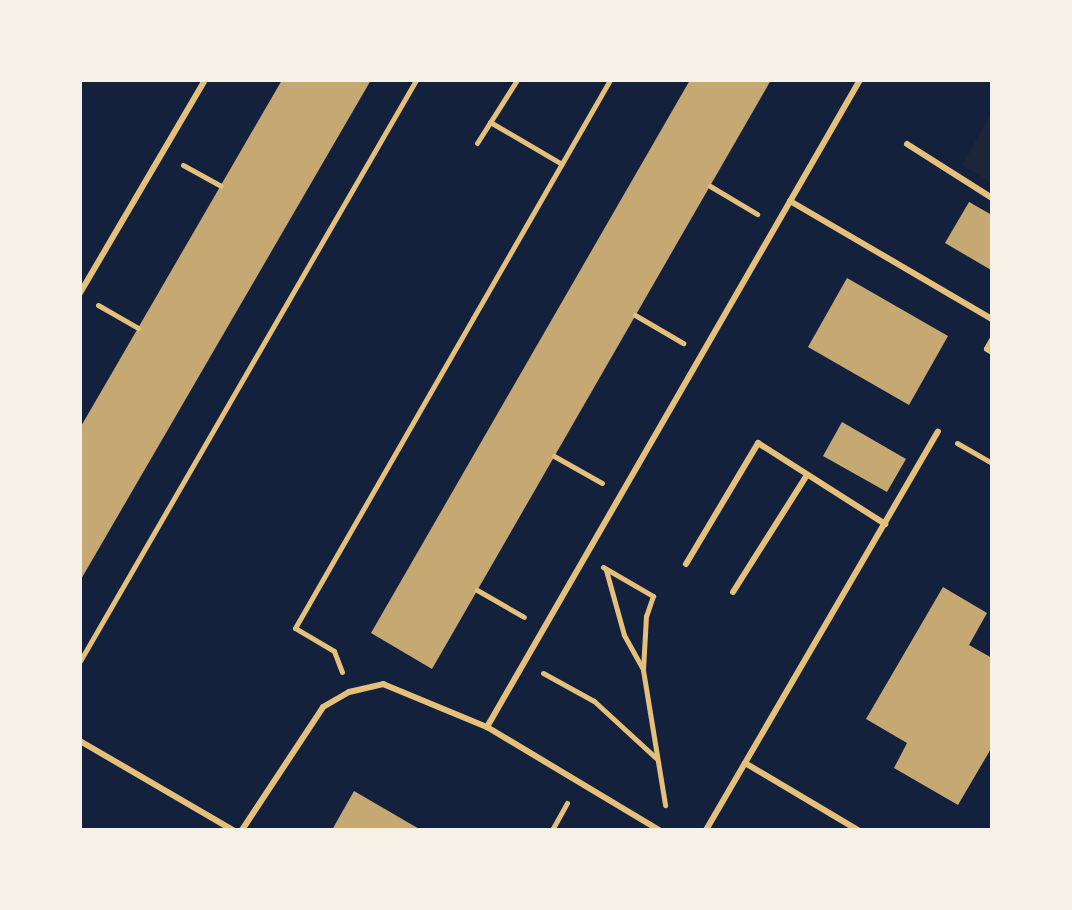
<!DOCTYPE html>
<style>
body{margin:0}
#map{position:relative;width:1072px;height:910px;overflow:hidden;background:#14213d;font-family:Inter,sans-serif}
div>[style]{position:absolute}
.green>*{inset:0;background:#1d2539}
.building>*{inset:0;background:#c6a872}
.path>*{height:5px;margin:-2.5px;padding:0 2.5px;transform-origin:2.5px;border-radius:2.5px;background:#e5c07b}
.service>*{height:6px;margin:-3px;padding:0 3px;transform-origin:3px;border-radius:3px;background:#e5c07b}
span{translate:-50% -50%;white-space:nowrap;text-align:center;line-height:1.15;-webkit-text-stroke:8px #f6f1e7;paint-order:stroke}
.frame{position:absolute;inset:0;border:82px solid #f6f1e7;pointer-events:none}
</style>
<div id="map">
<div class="green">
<div style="clip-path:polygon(992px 112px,992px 183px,962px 165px)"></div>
</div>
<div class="building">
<div style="clip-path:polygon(282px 80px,371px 80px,80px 581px,80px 428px)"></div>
<div style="clip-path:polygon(690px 80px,771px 80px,432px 669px,371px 633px)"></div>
<div style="clip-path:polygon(969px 202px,992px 215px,991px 270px,945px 243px)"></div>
<div style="clip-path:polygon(847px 278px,948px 336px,909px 405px,808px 347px)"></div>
<div style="clip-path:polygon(842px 422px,906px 459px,887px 492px,823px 456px)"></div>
<div style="clip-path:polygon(943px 587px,987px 613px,969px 645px,992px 658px,992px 747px,958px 805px,894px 768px,907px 743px,866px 719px)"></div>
<div style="clip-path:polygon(354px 791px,421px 830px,332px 830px)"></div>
</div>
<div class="path">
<div style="left:490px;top:122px;width:83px;rotate:30.3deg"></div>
<div style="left:477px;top:143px;width:75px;rotate:-57.6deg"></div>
<div style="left:183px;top:165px;width:43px;rotate:28.9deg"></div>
<div style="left:710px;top:186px;width:55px;rotate:30.8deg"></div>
<div style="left:98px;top:305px;width:46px;rotate:29.9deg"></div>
<div style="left:635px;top:315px;width:56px;rotate:30.3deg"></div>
<div style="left:957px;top:443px;width:40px;rotate:29.7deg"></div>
<div style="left:554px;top:456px;width:55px;rotate:29.4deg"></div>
<div style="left:603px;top:567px;width:58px;rotate:30.1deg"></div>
<div style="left:653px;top:596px;width:21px;rotate:109deg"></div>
<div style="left:646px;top:616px;width:54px;rotate:93.2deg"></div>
<div style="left:643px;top:670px;width:137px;rotate:80.7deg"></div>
<div style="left:606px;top:570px;width:67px;rotate:74.5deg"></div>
<div style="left:624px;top:635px;width:39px;rotate:61deg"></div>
<div style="left:477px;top:590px;width:54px;rotate:29.9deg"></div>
<div style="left:80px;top:661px;width:671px;rotate:-59.96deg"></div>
<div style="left:342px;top:672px;width:22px;rotate:-111deg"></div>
<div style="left:334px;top:651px;width:45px;rotate:-149.5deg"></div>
<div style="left:295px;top:628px;width:632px;rotate:-60.11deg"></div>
<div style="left:543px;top:673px;width:58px;rotate:28.8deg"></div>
<div style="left:594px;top:701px;width:84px;rotate:42.6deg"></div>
<div style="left:552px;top:830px;width:31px;rotate:-61deg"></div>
</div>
<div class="service">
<div style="left:907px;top:144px;width:101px;rotate:32.4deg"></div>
<div style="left:790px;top:201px;width:234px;rotate:30.3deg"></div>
<div style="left:80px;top:293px;width:247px;rotate:-59.6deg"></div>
<div style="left:992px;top:340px;width:10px;rotate:119deg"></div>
<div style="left:987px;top:349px;width:6px;rotate:31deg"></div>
<div style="left:686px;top:564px;width:141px;rotate:-59.2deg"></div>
<div style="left:758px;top:443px;width:151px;rotate:32.5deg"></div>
<div style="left:733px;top:592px;width:138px;rotate:-57.7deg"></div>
<div style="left:487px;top:727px;width:747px;rotate:-60.04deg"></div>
<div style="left:80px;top:741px;width:177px;rotate:30.2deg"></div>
<div style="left:745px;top:763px;width:131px;rotate:30.7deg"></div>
<div style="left:242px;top:830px;width:147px;rotate:-56.6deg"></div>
<div style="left:323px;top:707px;width:30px;rotate:-30deg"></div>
<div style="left:349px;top:692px;width:35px;rotate:-13deg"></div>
<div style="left:383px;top:684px;width:113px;rotate:22.5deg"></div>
<div style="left:487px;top:727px;width:200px;rotate:30.9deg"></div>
<div style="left:706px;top:830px;width:461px;rotate:-59.8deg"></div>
</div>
<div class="frame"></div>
</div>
